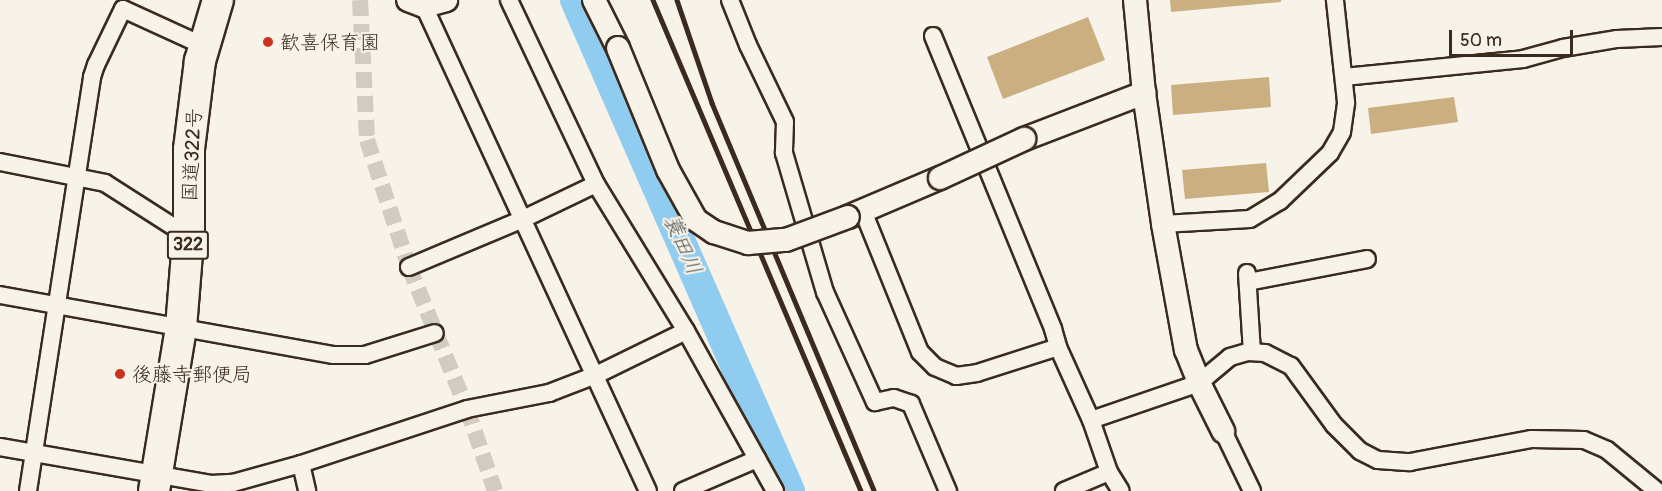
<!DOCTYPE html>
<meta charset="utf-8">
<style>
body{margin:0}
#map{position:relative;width:1662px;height:491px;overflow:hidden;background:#f7f3e8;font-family:Pangolin,"Klee One",sans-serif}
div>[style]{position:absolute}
.river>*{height:30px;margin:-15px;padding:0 15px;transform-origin:15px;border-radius:15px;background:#90ccf0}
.building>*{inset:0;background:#cbaf80}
.street-tunnel>*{height:16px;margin-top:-8px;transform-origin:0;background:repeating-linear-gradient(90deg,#d1cbc0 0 16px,transparent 0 24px)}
.roads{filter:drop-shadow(2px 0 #3b2a1e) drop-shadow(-2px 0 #3b2a1e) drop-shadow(0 2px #3b2a1e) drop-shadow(0 -2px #3b2a1e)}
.street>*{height:16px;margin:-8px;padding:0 8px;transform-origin:8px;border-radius:8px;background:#f7f3e8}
.secondary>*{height:22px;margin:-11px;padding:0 11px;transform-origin:11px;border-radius:11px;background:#f7f3e8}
.highway>*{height:30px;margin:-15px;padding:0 15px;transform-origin:15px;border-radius:15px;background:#f7f3e8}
.rail>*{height:4.5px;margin:-2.25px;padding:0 2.25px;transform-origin:2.25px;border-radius:2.25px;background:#3b2a1e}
.bridges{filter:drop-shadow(2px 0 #3b2a1e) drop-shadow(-2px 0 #3b2a1e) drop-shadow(0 2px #3b2a1e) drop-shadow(0 -2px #3b2a1e)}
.secondary-bridge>*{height:22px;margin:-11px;padding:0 11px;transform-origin:11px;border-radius:11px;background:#f7f3e8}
.dots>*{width:16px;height:16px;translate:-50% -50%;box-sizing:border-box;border:3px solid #f7f3e8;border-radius:50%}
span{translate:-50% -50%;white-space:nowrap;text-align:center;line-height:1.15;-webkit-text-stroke:4.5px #f7f3e8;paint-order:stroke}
.shield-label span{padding:2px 4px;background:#f7f3e8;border:2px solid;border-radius:4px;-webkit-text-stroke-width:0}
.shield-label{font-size:18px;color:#3b2a1e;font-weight:700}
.poi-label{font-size:20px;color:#3b2a1e}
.left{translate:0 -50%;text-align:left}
.street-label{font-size:20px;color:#3b2a1e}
.water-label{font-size:21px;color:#505252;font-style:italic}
.scale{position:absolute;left:1449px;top:30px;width:124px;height:27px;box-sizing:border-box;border:3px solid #3b2a1e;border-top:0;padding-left:8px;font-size:18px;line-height:21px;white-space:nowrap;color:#3b2a1e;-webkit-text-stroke:4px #f7f3e8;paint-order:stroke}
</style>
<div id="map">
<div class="river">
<div style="left:575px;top:0;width:536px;rotate:66.35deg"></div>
</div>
<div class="building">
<div style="clip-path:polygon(1170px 0,1281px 0,1281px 2px,1171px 12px)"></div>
<div style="clip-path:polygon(1088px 17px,1105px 60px,1003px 99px,987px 57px)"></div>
<div style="clip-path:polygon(1269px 77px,1271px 107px,1173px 115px,1171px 85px)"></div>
<div style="clip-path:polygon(1454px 97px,1458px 122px,1371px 134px,1368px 108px)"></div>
<div style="clip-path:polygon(1266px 163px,1269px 192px,1185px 199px,1182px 170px)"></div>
</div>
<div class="street-tunnel">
<div style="left:360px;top:0;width:140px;rotate:87.1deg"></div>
<div style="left:367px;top:140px;width:134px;rotate:71.7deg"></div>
<div style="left:409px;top:267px;width:153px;rotate:67.8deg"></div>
<div style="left:467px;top:409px;width:87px;rotate:71.1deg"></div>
</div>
<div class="roads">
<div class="street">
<div style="left:509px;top:0;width:204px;rotate:64.7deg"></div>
<div style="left:596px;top:184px;width:172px;rotate:58.5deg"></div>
<div style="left:686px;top:331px;width:183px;rotate:60.9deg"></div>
<div style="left:730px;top:0;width:48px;rotate:68.2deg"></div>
<div style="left:748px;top:45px;width:85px;rotate:64.3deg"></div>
<div style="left:785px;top:122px;width:31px;rotate:92deg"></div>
<div style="left:784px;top:153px;width:145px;rotate:73.6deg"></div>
<div style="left:825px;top:292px;width:121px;rotate:65.6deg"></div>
<div style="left:875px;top:402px;width:19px;rotate:-12deg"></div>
<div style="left:894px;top:398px;width:18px;rotate:19deg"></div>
<div style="left:911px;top:404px;width:95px;rotate:67deg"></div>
<div style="left:424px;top:6px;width:534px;rotate:65.21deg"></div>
<div style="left:933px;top:36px;width:317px;rotate:67.7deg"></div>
<div style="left:1053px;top:329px;width:19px;rotate:74deg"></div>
<div style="left:1344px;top:77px;width:180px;rotate:-5.7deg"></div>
<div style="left:1523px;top:59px;width:41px;rotate:-15.4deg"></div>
<div style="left:1563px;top:48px;width:55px;rotate:-9.5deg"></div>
<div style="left:1617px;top:39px;width:45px;rotate:-2.5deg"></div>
<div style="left:0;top:162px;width:107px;rotate:11.3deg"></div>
<div style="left:105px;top:183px;width:98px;rotate:32.6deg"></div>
<div style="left:863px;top:211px;width:152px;rotate:68deg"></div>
<div style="left:920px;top:352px;width:21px;rotate:45deg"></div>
<div style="left:935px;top:367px;width:23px;rotate:23deg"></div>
<div style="left:956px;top:376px;width:21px;rotate:-8deg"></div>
<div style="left:977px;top:373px;width:85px;rotate:-17.8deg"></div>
<div style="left:1058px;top:347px;width:80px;rotate:65.7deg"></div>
<div style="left:1091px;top:420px;width:55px;rotate:70.9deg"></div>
<div style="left:1109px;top:472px;width:49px;rotate:157.1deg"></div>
<div style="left:1163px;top:224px;width:87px;rotate:-3.3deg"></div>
<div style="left:1250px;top:219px;width:35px;rotate:-31deg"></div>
<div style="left:1280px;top:201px;width:69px;rotate:-43.8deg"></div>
<div style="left:1330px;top:153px;width:24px;rotate:-60deg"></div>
<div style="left:1342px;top:132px;width:30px;rotate:-82deg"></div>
<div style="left:1346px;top:102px;width:103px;rotate:-96.2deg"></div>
<div style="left:409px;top:267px;width:121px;rotate:-22.8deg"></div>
<div style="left:521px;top:220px;width:83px;rotate:-25.6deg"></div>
<div style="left:1247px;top:273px;width:79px;rotate:86.4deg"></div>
<div style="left:1248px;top:282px;width:121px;rotate:-10.9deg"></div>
<div style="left:0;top:295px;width:339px;rotate:10.2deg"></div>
<div style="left:334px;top:355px;width:31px"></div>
<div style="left:365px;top:355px;width:73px;rotate:-17.4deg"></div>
<div style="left:1091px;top:420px;width:114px;rotate:-18.9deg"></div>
<div style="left:1199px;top:383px;width:40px;rotate:-40deg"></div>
<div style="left:1230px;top:357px;width:19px;rotate:-16deg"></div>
<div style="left:1248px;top:352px;width:17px;rotate:3deg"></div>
<div style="left:1265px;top:353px;width:29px;rotate:27deg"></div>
<div style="left:1291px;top:366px;width:73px;rotate:53.9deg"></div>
<div style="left:1334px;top:425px;width:37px;rotate:45deg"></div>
<div style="left:1360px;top:451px;width:20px;rotate:27deg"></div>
<div style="left:1378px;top:460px;width:32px;rotate:4deg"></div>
<div style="left:1410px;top:462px;width:124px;rotate:-10.7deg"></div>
<div style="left:1532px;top:439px;width:52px;rotate:1.1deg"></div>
<div style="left:1584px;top:440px;width:25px;rotate:23deg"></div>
<div style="left:1607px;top:450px;width:65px;rotate:39.4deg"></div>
<div style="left:1223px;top:431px;width:67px;rotate:64.2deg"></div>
<div style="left:0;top:447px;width:214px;rotate:9.9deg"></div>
<div style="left:211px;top:484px;width:22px;rotate:-3deg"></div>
<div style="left:233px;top:483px;width:71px;rotate:-15.6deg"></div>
<div style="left:301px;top:464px;width:175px;rotate:-18.3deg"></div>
<div style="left:467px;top:409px;width:84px;rotate:-11deg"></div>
<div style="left:549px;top:393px;width:50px;rotate:-21deg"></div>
<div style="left:596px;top:375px;width:100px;rotate:-26.1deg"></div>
<div style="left:301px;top:464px;width:28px;rotate:77deg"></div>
<div style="left:1109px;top:472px;width:22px;rotate:58deg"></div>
<div style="left:28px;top:491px;width:419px;rotate:-81.2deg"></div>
<div style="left:92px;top:77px;width:13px;rotate:-72deg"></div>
<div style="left:96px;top:65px;width:62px;rotate:-64.3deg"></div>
<div style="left:123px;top:9px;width:89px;rotate:24.6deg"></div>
<div style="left:683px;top:491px;width:81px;rotate:-23.4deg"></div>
</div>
<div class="secondary">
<div style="left:408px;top:0;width:17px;rotate:21deg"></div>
<div style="left:424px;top:6px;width:23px;rotate:-15deg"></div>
<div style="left:594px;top:0;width:54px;rotate:63.4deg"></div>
<div style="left:1135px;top:0;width:93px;rotate:84.5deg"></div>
<div style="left:1144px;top:93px;width:132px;rotate:81.7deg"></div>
<div style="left:1163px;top:224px;width:128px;rotate:79.7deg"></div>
<div style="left:1186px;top:350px;width:35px;rotate:68deg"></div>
<div style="left:1199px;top:383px;width:54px;rotate:63.4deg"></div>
<div style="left:1024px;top:139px;width:129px;rotate:-21deg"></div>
<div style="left:848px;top:217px;width:100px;rotate:-23deg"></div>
</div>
<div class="highway">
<div style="left:154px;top:491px;width:165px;rotate:-80.6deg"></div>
<div style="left:181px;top:328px;width:100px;rotate:-85.4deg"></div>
<div style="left:189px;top:228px;width:79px;rotate:-90deg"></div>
<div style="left:189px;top:149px;width:89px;rotate:-82.9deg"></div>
<div style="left:200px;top:61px;width:64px;rotate:-73.6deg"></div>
</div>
</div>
<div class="rail">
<div style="left:653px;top:0;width:533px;rotate:67.04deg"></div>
<div style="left:677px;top:0;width:109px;rotate:71.2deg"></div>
<div style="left:712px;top:103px;width:420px;rotate:67.3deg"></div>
</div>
<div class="bridges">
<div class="secondary-bridge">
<div style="left:618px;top:48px;width:132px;rotate:67.7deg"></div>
<div style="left:668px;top:170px;width:57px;rotate:60.8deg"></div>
<div style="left:696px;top:220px;width:22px;rotate:34deg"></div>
<div style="left:714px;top:232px;width:36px;rotate:18deg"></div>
<div style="left:748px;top:243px;width:38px;rotate:-5deg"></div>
<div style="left:786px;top:240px;width:66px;rotate:-20.4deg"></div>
<div style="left:940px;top:178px;width:93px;rotate:-24.9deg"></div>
</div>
</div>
<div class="dots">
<div style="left:268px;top:42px;background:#c8321e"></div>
<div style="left:120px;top:374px;background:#c8321e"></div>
</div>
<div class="shield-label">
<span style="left:188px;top:245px">322</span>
</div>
<div class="poi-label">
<span class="left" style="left:280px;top:42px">歓喜保育園</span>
<span class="left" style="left:132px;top:374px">後藤寺郵便局</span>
</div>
<div class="street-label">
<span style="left:192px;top:155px;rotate:-87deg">国道322号</span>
</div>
<div class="water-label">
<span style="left:682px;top:245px;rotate:66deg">蓑田川</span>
</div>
<div class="scale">50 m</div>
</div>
